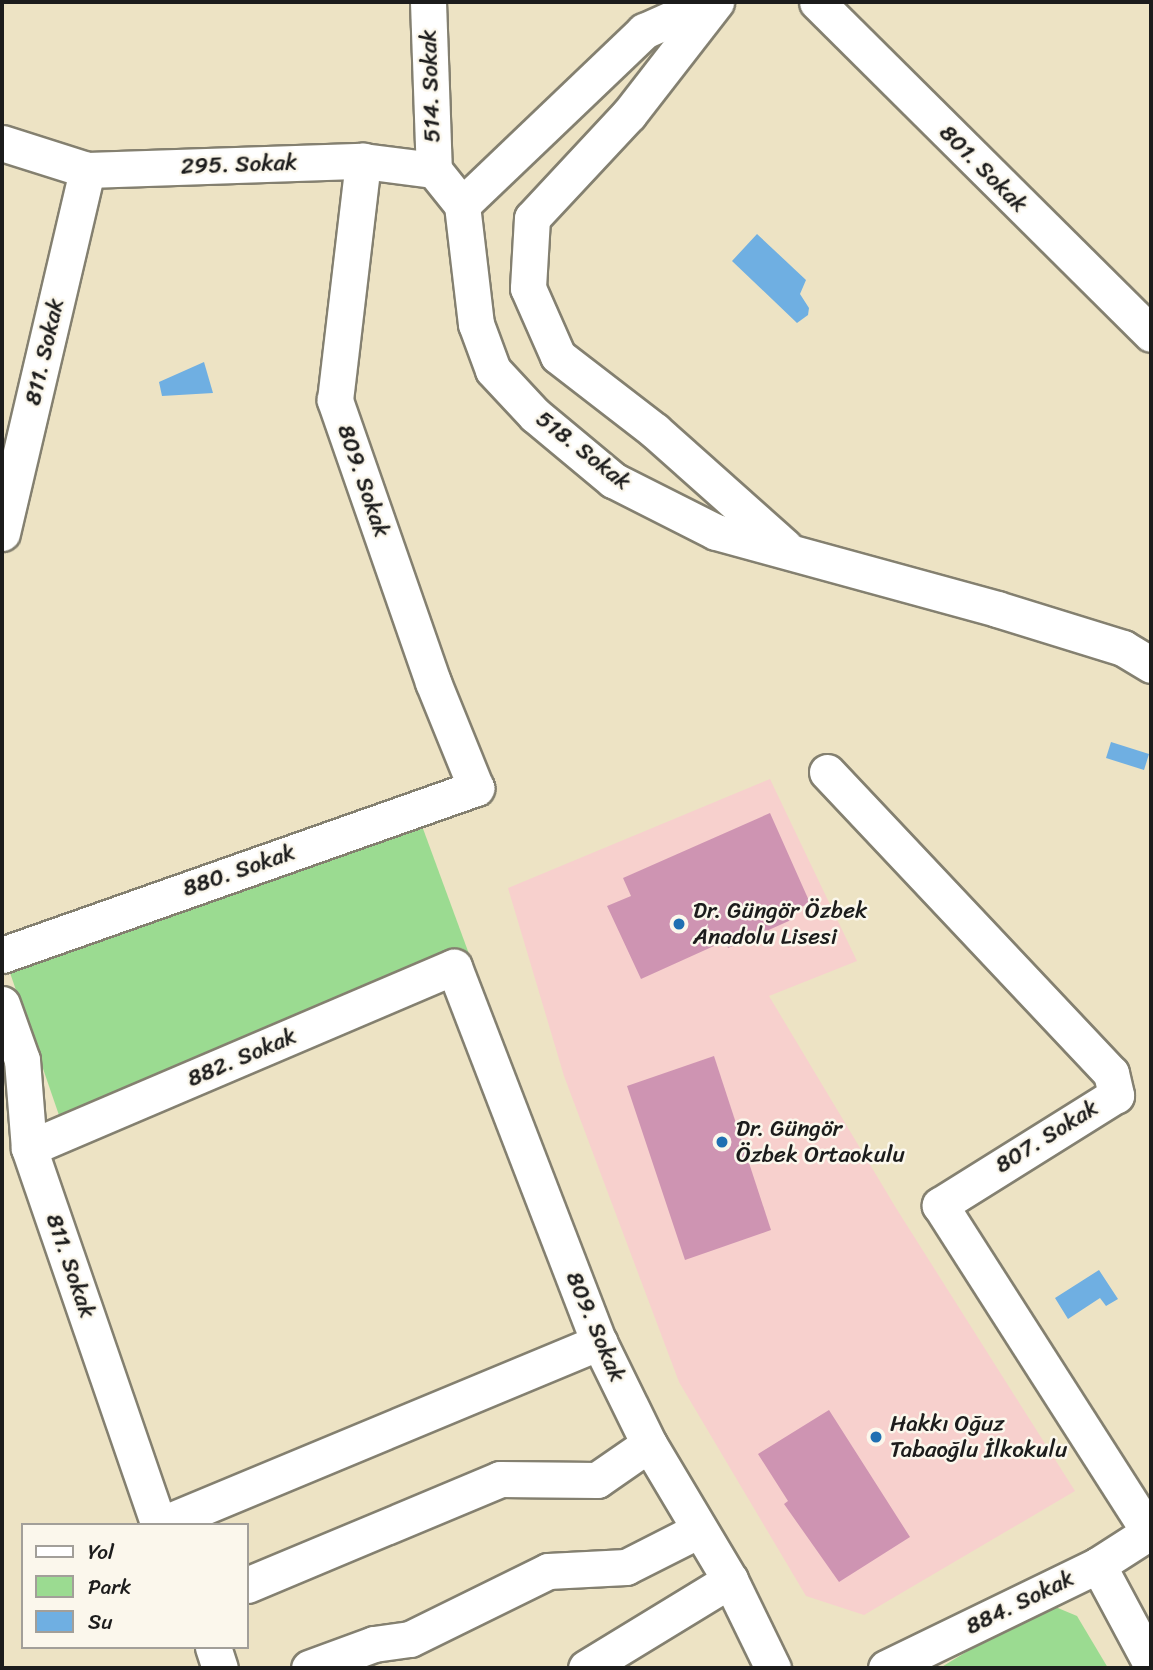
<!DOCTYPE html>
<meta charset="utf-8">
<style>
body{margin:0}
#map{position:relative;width:1153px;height:1670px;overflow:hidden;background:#ede3c4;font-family:Sriracha,sans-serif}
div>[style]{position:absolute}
.built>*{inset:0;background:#f7d0cd}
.green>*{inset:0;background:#9bdb91}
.water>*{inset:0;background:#6fafe2}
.building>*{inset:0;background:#ce94b2}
.roads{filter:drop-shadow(2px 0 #848070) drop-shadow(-2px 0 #848070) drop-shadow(0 2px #848070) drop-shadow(0 -2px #848070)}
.minor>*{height:35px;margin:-17.5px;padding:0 17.5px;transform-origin:17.5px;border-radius:17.5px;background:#fff}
.dots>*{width:19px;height:19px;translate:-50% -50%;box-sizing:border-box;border:4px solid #fbf7ec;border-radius:50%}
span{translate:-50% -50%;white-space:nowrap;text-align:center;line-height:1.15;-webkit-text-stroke:5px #fbf7ec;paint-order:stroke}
.street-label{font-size:23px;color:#1c1c1c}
.poi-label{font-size:23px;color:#1c1c1c}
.left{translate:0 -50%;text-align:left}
.frame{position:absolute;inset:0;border:4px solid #1c1c1c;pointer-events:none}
.legend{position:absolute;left:21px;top:1523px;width:228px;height:126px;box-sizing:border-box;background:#fbf7ec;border:2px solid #a29f99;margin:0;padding:9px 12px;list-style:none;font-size:21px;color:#1c1c1c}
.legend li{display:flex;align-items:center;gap:14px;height:35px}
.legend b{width:35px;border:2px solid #a29f99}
</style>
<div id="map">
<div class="built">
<div style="clip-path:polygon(770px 779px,857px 961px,769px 996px,896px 1208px,1075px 1491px,864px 1615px,806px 1596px,679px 1382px,564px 1076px,508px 888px)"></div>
</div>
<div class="green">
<div style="clip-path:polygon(418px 815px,469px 954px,61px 1121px,8px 967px)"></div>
<div style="clip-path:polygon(1046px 1603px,1077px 1616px,1108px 1668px,940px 1668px)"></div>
</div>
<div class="water">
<div style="clip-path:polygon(757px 234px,806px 280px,800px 294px,809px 308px,808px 315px,797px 323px,732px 261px)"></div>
<div style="clip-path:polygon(204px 362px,213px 393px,162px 396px,159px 382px)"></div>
<div style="clip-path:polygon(1111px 742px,1149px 754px,1144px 770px,1106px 758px)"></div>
<div style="clip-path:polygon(1099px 1270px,1118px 1299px,1106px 1306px,1100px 1298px,1068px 1319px,1055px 1298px)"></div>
</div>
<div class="building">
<div style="clip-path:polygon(770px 813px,810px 903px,788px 913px,791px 920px,728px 948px,725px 941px,641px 979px,607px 906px,631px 896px,623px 878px)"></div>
<div style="clip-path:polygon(714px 1056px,771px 1230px,685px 1260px,627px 1086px)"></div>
<div style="clip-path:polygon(829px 1410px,910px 1537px,839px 1582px,784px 1504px,788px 1501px,758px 1454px)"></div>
</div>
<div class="roads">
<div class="minor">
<div style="left:428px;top:2px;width:168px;rotate:88deg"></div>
<div style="left:716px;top:2px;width:142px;rotate:127.8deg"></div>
<div style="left:629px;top:114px;width:142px;rotate:133deg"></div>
<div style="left:532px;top:218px;width:70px;rotate:93.3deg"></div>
<div style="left:528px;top:288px;width:74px;rotate:66.2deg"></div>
<div style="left:558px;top:356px;width:123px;rotate:37.7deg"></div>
<div style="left:655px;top:431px;width:173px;rotate:41.7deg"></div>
<div style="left:817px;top:2px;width:471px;rotate:44.8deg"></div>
<div style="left:2px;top:143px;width:89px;rotate:17.6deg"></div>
<div style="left:87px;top:170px;width:276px;rotate:-1.9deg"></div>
<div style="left:363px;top:161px;width:72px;rotate:7.2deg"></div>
<div style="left:434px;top:170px;width:45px;rotate:51.3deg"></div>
<div style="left:462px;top:205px;width:120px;rotate:83.3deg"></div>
<div style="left:476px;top:324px;width:49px;rotate:69.7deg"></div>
<div style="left:493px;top:370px;width:62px;rotate:47deg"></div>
<div style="left:535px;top:415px;width:102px;rotate:39.8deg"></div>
<div style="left:613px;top:480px;width:115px;rotate:26.8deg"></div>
<div style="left:716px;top:532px;width:291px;rotate:15.3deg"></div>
<div style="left:997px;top:609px;width:132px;rotate:17.2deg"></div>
<div style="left:1123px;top:648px;width:33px;rotate:31deg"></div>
<div style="left:462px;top:205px;width:252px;rotate:-43.7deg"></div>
<div style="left:644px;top:31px;width:71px;rotate:-24deg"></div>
<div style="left:2px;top:533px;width:373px;rotate:-76.8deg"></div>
<div style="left:827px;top:772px;width:414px;rotate:46.7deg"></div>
<div style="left:1111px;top:1073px;width:23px;rotate:77deg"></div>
<div style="left:1116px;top:1095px;width:208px;rotate:148deg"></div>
<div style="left:940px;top:1205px;width:388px;rotate:57.4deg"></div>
<div style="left:2px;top:955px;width:503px;rotate:-19.41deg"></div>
<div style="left:476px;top:788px;width:114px;rotate:-112.1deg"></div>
<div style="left:433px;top:682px;width:299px;rotate:-109.2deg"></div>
<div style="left:335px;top:400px;width:241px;rotate:-83.3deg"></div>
<div style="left:2px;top:1004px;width:59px;rotate:70.3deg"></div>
<div style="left:22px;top:1060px;width:88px;rotate:85.5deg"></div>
<div style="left:29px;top:1148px;width:399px;rotate:71deg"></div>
<div style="left:29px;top:1148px;width:462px;rotate:-23.1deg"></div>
<div style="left:454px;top:967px;width:402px;rotate:68.9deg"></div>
<div style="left:599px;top:1342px;width:114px;rotate:63.9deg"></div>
<div style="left:649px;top:1444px;width:158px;rotate:59.2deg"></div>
<div style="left:730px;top:1580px;width:98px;rotate:64deg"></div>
<div style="left:160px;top:1525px;width:476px;rotate:-22.6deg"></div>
<div style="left:1098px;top:1565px;width:112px;rotate:61.8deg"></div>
<div style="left:247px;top:1585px;width:274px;rotate:-22.7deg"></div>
<div style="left:500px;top:1479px;width:97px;rotate:0.6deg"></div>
<div style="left:597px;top:1480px;width:63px;rotate:-34.7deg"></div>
<div style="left:213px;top:1647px;width:22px;rotate:72deg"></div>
<div style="left:309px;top:1668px;width:69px;rotate:-20.3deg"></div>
<div style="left:374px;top:1644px;width:36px;rotate:-8deg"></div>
<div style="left:410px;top:1639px;width:154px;rotate:-26.2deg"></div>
<div style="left:548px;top:1571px;width:78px;rotate:-2.9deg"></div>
<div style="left:626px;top:1567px;width:80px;rotate:-26.9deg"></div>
<div style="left:586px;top:1668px;width:169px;rotate:-31.4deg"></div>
<div style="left:886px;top:1668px;width:236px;rotate:-25.9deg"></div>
<div style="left:1098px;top:1565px;width:63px;rotate:-32.7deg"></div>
</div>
</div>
<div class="dots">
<div style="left:679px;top:924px;background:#1f6fb2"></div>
<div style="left:722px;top:1142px;background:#1f6fb2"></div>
<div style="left:876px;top:1437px;background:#1f6fb2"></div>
</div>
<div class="street-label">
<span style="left:431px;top:86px;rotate:-92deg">514. Sokak</span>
<span style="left:239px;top:165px;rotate:-2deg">295. Sokak</span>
<span style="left:983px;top:169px;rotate:45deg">801. Sokak</span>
<span style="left:45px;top:352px;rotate:-77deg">811. Sokak</span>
<span style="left:583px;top:451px;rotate:38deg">518. Sokak</span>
<span style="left:363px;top:481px;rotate:71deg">809. Sokak</span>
<span style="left:239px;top:871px;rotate:-19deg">880. Sokak</span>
<span style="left:242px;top:1058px;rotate:-23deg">882. Sokak</span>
<span style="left:1047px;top:1137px;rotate:-32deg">807. Sokak</span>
<span style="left:70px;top:1266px;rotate:71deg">811. Sokak</span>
<span style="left:595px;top:1327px;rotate:67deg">809. Sokak</span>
<span style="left:1020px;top:1603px;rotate:-26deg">884. Sokak</span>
</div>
<div class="poi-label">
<span class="left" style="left:693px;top:924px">Dr. Güngör Özbek<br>Anadolu Lisesi</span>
<span class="left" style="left:736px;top:1142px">Dr. Güngör<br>Özbek Ortaokulu</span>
<span class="left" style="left:890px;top:1437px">Hakkı Oğuz<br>Tabaoğlu İlkokulu</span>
</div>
<div class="frame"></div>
<ul class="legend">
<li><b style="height:9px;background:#fff"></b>Yol</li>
<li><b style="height:19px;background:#9bdb91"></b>Park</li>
<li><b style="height:19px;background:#6fafe2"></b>Su</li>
</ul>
</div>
